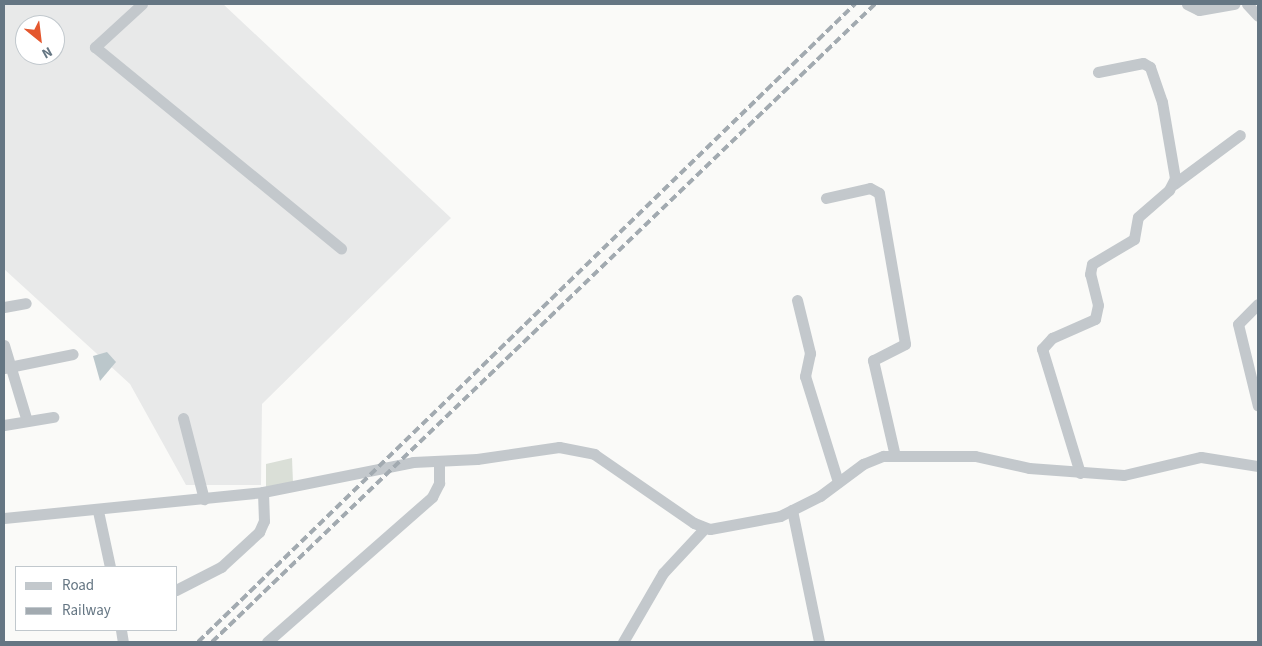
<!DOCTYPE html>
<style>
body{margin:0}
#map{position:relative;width:1262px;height:646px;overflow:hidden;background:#fafaf8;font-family:"Source Sans 3",sans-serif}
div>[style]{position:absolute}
.built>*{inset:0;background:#e8e9e9}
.green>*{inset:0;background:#dadfd7}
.water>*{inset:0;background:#bbc7cb}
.minor>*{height:11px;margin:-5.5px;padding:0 5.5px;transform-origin:5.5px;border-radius:5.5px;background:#c3c8cc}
.rail>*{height:4px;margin-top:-2px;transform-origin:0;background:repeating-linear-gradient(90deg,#a2aab0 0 8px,transparent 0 12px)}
span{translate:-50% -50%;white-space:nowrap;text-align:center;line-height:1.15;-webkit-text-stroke:5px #fff;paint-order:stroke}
.frame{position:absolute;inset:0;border:5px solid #657683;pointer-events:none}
.legend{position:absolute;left:15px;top:566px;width:162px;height:65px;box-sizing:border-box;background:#fff;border:1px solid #c1c8cd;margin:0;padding:6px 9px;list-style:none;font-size:15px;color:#657683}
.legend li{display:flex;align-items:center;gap:10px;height:25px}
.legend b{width:25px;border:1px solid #c1c8cd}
.north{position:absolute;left:15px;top:15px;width:50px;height:50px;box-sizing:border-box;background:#fff;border:1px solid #c1c8cd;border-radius:50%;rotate:151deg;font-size:14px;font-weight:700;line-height:20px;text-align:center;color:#657683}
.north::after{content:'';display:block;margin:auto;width:18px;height:22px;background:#e4572e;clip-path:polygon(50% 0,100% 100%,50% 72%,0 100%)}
</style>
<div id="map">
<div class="built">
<div style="clip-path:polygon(evenodd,4px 4px,223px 4px,451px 218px,262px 404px,261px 485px,186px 485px,130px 384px,4px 269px,4px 4px,25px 25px,55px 25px,55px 55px,25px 55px,25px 25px)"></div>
</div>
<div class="green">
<div style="clip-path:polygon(292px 458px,293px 483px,266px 489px,266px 464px)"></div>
</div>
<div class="water">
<div style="clip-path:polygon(107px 352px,116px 362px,100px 381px,93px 356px)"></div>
</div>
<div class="minor">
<div style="left:142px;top:4px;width:64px;rotate:137.5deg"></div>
<div style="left:95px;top:47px;width:318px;rotate:39.3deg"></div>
<div style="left:1187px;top:4px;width:13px;rotate:27deg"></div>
<div style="left:1199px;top:10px;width:36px;rotate:-10deg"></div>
<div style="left:1247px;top:4px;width:16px;rotate:47deg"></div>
<div style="left:1174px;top:184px;width:82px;rotate:-36.6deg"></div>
<div style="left:826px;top:198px;width:45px;rotate:-12.8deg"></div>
<div style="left:870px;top:188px;width:10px;rotate:29deg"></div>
<div style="left:879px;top:193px;width:153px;rotate:80.2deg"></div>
<div style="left:905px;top:344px;width:36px;rotate:153deg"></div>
<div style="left:873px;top:360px;width:98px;rotate:77.1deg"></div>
<div style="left:797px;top:300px;width:55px;rotate:76.2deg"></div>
<div style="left:810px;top:353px;width:24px;rotate:102deg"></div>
<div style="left:805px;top:376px;width:111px;rotate:72.7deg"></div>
<div style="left:1258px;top:304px;width:28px;rotate:135deg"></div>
<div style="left:1238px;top:324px;width:84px;rotate:76.3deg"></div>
<div style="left:4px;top:307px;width:22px;rotate:-10deg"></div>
<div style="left:4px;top:345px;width:79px;rotate:73.2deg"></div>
<div style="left:4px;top:368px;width:70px;rotate:-11.5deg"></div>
<div style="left:183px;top:418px;width:84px;rotate:75.5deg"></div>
<div style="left:4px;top:425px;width:50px;rotate:-9.3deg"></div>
<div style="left:1080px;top:473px;width:130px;rotate:-107deg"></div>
<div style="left:1042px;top:349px;width:15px;rotate:-48deg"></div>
<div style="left:1052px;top:338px;width:47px;rotate:-23.8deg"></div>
<div style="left:1095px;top:319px;width:14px;rotate:-78deg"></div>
<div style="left:1098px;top:305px;width:32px;rotate:-104deg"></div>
<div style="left:1090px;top:274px;width:10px;rotate:-79deg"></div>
<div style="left:1092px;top:264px;width:49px;rotate:-30.8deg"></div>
<div style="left:1134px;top:239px;width:22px;rotate:-80deg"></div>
<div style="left:1138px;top:217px;width:41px;rotate:-41.1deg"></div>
<div style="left:1169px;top:190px;width:13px;rotate:-63deg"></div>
<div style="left:1175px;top:178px;width:77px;rotate:-99.7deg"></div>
<div style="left:1162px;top:102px;width:37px;rotate:-109deg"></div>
<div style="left:1150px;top:67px;width:8px;rotate:-150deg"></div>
<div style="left:1143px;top:63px;width:46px;rotate:168.7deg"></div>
<div style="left:792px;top:510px;width:135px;rotate:78.4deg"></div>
<div style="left:98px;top:511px;width:57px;rotate:77.9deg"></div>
<div style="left:4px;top:518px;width:260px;rotate:-5.7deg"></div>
<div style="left:263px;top:492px;width:153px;rotate:-11.3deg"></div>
<div style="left:413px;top:462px;width:64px;rotate:-2.7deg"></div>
<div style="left:477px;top:459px;width:83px;rotate:-8.3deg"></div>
<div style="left:559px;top:447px;width:36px;rotate:11deg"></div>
<div style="left:594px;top:454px;width:121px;rotate:34.6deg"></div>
<div style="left:694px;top:523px;width:17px;rotate:21deg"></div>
<div style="left:710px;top:529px;width:71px;rotate:-10.5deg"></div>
<div style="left:780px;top:516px;width:45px;rotate:-26.6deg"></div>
<div style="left:820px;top:496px;width:54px;rotate:-36.7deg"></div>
<div style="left:863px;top:464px;width:22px;rotate:-22deg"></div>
<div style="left:883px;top:456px;width:92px"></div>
<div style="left:975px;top:456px;width:55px;rotate:12.5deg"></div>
<div style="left:1029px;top:468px;width:95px;rotate:4.2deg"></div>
<div style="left:1124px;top:475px;width:79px;rotate:-13.2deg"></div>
<div style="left:1201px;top:457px;width:58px;rotate:9deg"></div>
<div style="left:176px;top:590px;width:51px;rotate:-27.1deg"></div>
<div style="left:221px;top:567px;width:52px;rotate:-42.6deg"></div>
<div style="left:259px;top:532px;width:12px;rotate:-66deg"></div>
<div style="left:264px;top:521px;width:29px;rotate:-92deg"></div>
<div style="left:121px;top:630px;width:12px;rotate:81deg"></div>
<div style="left:267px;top:642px;width:220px;rotate:-41.3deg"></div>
<div style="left:432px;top:497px;width:16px;rotate:-63deg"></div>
<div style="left:439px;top:483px;width:22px;rotate:-90deg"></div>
<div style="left:623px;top:642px;width:80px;rotate:-59.9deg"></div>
<div style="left:663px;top:573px;width:60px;rotate:-47deg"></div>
</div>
<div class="rail">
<div style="left:198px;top:642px;width:916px;rotate:-44.16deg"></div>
<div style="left:212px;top:642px;width:920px;rotate:-43.9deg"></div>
</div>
<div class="frame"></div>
<ul class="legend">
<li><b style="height:6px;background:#c3c8cc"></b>Road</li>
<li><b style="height:6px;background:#a2aab0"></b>Railway</li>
</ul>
<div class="north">N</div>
</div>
